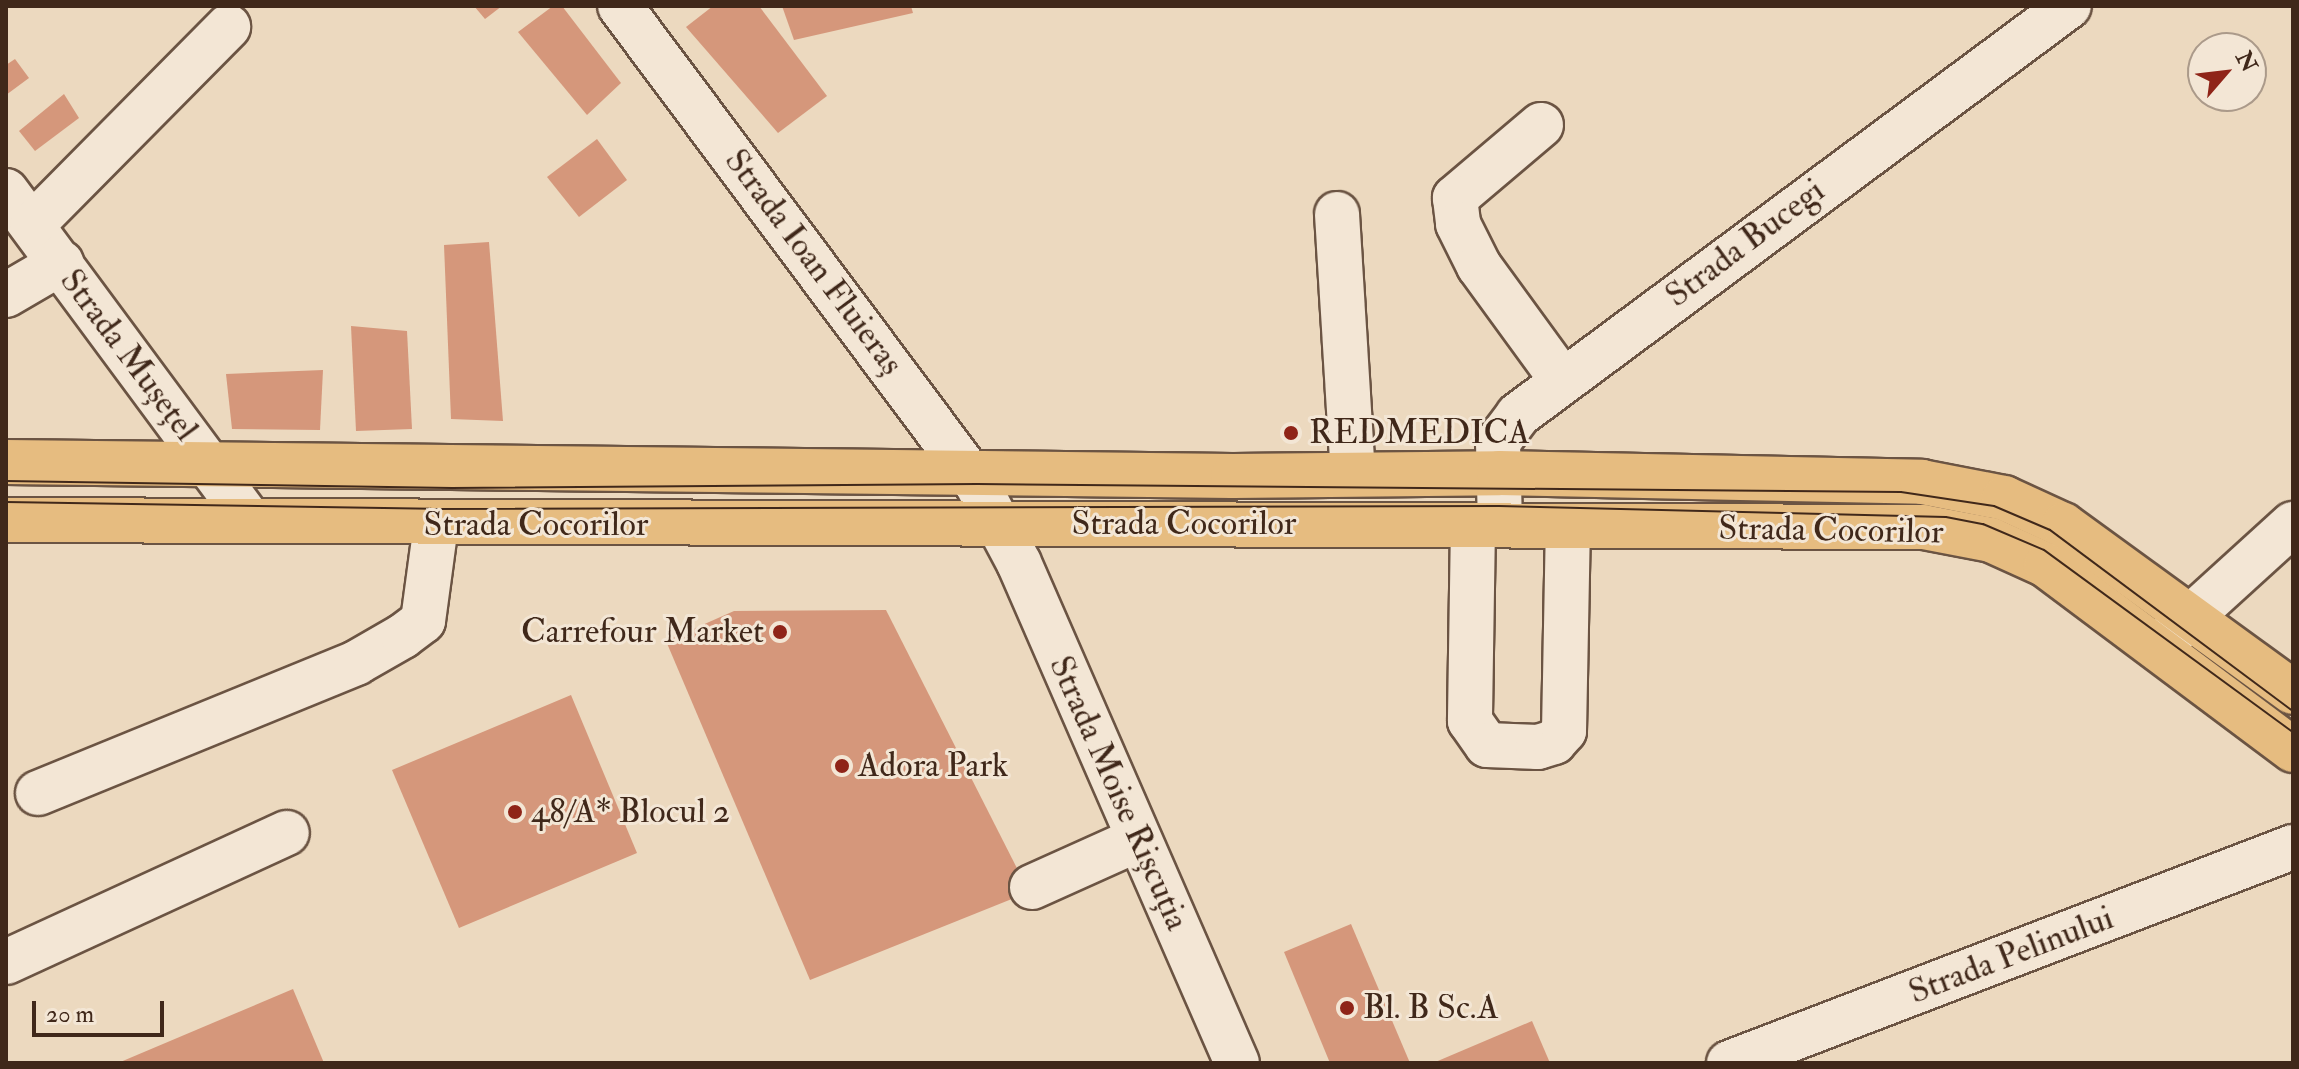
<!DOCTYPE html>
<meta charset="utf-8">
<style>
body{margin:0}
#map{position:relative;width:2299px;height:1069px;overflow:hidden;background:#ecd9bf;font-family:"IM FELL Double Pica",serif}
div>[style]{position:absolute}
.building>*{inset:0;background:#d5977b}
.roads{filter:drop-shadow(2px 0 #6b5443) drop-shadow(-2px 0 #6b5443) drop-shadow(0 2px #6b5443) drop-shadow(0 -2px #6b5443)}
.minor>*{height:44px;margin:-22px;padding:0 22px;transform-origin:22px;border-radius:22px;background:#f3e6d5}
.major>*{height:44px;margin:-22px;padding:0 22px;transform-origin:22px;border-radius:22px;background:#e6bc80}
.tram>*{height:2px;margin:-1px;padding:0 1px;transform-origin:1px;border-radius:1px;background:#40281a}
.dots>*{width:22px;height:22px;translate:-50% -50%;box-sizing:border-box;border:4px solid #f3e6d5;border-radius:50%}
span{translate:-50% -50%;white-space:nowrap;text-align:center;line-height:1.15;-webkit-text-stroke:6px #f3e6d5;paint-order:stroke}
.street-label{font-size:34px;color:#40281a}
.poi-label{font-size:34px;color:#40281a}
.left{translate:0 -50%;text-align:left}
.right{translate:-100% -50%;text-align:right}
.frame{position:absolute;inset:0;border:8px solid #40281a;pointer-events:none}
.north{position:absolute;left:2187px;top:32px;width:80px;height:80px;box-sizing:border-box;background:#f3e6d5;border:2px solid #ab9a8a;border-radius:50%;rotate:62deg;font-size:22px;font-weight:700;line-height:32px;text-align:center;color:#40281a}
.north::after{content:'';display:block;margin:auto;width:28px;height:36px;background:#8f2418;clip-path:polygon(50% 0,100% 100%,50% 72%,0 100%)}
.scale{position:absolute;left:32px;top:1001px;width:132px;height:36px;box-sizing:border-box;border:4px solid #40281a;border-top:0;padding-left:10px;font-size:24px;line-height:28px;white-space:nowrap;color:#40281a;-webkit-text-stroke:6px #f3e6d5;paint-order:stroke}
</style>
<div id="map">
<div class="building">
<div style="clip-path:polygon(474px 6px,502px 6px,485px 19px)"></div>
<div style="clip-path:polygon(553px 6px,562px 6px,621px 83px,587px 115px,518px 32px)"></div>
<div style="clip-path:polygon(713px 6px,759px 6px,827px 96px,778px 133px,686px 27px)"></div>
<div style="clip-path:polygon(782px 6px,911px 6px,913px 13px,794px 40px)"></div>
<div style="clip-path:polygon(15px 59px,29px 78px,6px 95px,6px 65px)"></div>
<div style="clip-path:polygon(64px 94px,79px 118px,35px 151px,19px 131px)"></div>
<div style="clip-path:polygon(597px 139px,627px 180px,579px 217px,547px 177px)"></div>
<div style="clip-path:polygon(489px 242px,503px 421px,451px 419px,444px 245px)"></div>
<div style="clip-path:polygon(351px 326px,407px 331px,412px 429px,356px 431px)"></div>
<div style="clip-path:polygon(323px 370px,320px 430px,232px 429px,226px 374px)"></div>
<div style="clip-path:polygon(886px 610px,1029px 892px,810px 980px,666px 641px,734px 611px)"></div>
<div style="clip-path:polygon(571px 695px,637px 853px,459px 928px,392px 770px)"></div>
<div style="clip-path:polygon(1351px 924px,1410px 1063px,1330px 1063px,1284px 952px)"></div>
<div style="clip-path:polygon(293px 989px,324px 1063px,118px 1063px)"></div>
<div style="clip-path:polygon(1532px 1021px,1550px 1063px,1433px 1063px)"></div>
</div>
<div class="roads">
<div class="minor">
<div style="left:620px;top:6px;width:597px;rotate:53.25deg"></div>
<div style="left:977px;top:484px;width:89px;rotate:62deg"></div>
<div style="left:1019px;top:563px;width:545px;rotate:66.44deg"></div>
<div style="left:1541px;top:125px;width:113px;rotate:139.7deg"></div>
<div style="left:1455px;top:198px;width:26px;rotate:83deg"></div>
<div style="left:1458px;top:224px;width:47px;rotate:63.4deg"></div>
<div style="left:1479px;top:266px;width:141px;rotate:53.9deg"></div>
<div style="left:6px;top:191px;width:410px;rotate:53.5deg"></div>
<div style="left:1337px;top:214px;width:260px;rotate:86.5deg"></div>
<div style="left:32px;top:225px;width:279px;rotate:-45.3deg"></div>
<div style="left:6px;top:295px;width:64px;rotate:-30.2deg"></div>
<div style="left:1473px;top:525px;width:196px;rotate:90.9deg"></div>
<div style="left:1470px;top:721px;width:29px;rotate:55deg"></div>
<div style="left:1487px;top:745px;width:51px;rotate:2.2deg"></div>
<div style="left:1538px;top:747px;width:17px;rotate:-17deg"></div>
<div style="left:1554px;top:742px;width:15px;rotate:-48deg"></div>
<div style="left:1564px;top:731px;width:205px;rotate:-88.9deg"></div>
<div style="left:1500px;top:525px;width:83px;rotate:-91.4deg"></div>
<div style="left:1498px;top:442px;width:34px;rotate:-53deg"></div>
<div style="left:1518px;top:415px;width:686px;rotate:-36.59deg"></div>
<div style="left:2162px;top:643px;width:177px;rotate:-42.3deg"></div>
<div style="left:38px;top:793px;width:344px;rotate:-22.2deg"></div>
<div style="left:356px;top:663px;width:54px;rotate:-29.9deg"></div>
<div style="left:403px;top:636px;width:25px;rotate:-37deg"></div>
<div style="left:423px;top:621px;width:97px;rotate:-82.3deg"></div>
<div style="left:1032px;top:887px;width:117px;rotate:-24.2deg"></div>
<div style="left:6px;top:962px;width:309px;rotate:-24.7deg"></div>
<div style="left:1729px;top:1063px;width:604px;rotate:-20.96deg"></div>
</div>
<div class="major">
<div style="left:6px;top:462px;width:1227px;rotate:0.65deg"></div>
<div style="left:1233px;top:476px;width:266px;rotate:-0.6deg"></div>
<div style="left:1499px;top:473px;width:423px;rotate:1.2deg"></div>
<div style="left:1922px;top:482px;width:84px;rotate:11deg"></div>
<div style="left:2004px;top:498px;width:65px;rotate:24.6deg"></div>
<div style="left:2063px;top:525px;width:284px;rotate:36deg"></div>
<div style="left:6px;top:520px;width:1917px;rotate:0.21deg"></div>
<div style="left:1923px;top:527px;width:69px;rotate:10.8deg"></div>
<div style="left:1991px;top:540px;width:60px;rotate:24.4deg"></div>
<div style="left:2046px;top:565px;width:309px;rotate:36.8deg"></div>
</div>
</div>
<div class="tram">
<div style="left:6px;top:481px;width:446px;rotate:0.9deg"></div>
<div style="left:452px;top:488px;width:525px;rotate:-0.44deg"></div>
<div style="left:977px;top:484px;width:924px;rotate:0.5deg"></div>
<div style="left:1901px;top:492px;width:94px;rotate:8.6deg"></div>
<div style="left:1994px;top:506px;width:61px;rotate:23.2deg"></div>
<div style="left:2050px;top:530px;width:303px;rotate:36.7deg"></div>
<div style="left:6px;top:502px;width:425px;rotate:0.9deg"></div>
<div style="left:431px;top:509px;width:1068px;rotate:-0.16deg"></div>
<div style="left:1499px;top:506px;width:447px;rotate:1.4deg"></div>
<div style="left:1946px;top:517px;width:38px;rotate:11deg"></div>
<div style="left:1983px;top:524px;width:66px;rotate:23.1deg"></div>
<div style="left:2044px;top:550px;width:308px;rotate:36.2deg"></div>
</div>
<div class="dots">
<div style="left:1291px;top:433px;background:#8f2418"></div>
<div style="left:780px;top:632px;background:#8f2418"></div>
<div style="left:842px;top:766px;background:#8f2418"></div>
<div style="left:515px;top:812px;background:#8f2418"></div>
<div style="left:1347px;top:1008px;background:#8f2418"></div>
</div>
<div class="street-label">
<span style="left:1745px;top:243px;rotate:-37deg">Strada Bucegi</span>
<span style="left:814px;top:262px;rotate:53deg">Strada Ioan Fluieraș</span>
<span style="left:129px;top:355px;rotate:53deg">Strada Mușețel</span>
<span style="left:1184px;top:524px">Strada Cocorilor</span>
<span style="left:536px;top:525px">Strada Cocorilor</span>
<span style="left:1831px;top:530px;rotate:1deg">Strada Cocorilor</span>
<span style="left:1119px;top:793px;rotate:66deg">Strada Moise Rișcuția</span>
<span style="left:2011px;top:955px;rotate:-21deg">Strada Pelinului</span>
</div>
<div class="poi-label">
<span class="left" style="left:1309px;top:433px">REDMEDICA</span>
<span class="right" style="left:764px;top:632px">Carrefour Market</span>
<span class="left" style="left:858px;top:766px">Adora Park</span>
<span class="left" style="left:531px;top:812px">48/A* Blocul 2</span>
<span class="left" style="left:1363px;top:1008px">Bl. B Sc.A</span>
</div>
<div class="frame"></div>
<div class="north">N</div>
<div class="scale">20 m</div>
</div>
